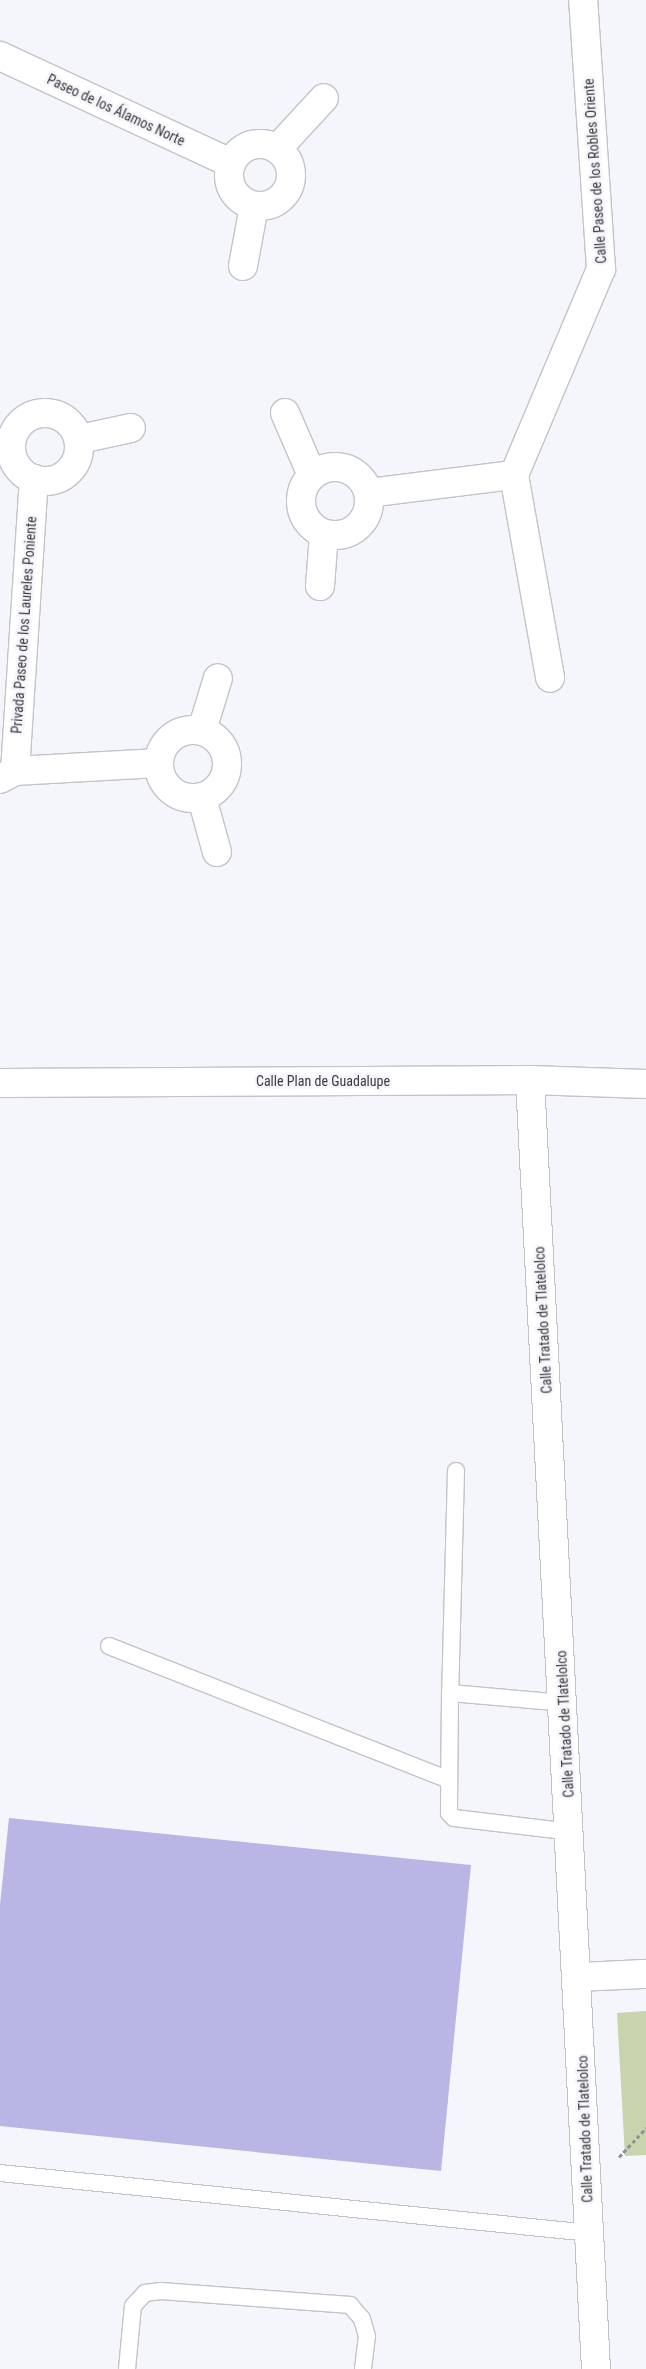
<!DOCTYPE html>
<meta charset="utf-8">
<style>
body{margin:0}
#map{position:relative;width:646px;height:2369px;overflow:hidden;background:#f5f5fc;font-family:"Roboto Condensed",sans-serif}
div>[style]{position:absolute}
.green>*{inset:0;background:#c8d4ae}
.building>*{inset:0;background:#b9b5e5}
.path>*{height:3px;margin-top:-1.5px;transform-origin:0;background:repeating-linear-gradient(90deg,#919195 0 4px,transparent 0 6.5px)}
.roads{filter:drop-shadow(1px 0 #c3c3c9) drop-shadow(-1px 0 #c3c3c9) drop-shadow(0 1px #c3c3c9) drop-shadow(0 -1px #c3c3c9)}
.service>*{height:16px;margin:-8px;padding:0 8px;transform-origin:8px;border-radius:8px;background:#fff}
.minor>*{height:28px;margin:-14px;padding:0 14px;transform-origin:14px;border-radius:14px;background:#fff}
.minor>.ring{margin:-14px;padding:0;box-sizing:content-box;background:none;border:28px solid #fff;border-radius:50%}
span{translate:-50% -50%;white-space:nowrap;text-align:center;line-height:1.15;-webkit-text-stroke:5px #f5f5fc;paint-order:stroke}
.street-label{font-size:14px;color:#3b3b3d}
</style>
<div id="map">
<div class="green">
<div style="clip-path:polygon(646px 2011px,646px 2155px,625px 2156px,617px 2013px)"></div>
</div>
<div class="building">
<div style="clip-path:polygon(9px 1818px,471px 1865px,441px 2171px,0 2126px,0 1905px)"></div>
</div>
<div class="path">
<div style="left:619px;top:2157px;width:40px;rotate:-47deg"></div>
</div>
<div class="roads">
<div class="service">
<div style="left:456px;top:1471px;width:222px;rotate:91.5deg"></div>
<div style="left:450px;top:1693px;width:114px;rotate:5deg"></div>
<div style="left:109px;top:1646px;width:365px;rotate:21.5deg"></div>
<div style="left:450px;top:1693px;width:120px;rotate:90.5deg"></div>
<div style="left:449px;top:1813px;width:7px;rotate:45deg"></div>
<div style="left:454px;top:1818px;width:118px;rotate:6.8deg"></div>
<div style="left:0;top:2173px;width:593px;rotate:5.81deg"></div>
<div style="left:127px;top:2369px;width:63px;rotate:-84.6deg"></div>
<div style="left:133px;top:2306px;width:18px;rotate:-47deg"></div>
<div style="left:145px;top:2293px;width:16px;rotate:-7deg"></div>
<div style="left:161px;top:2291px;width:190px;rotate:4.2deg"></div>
<div style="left:350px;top:2305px;width:18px;rotate:49deg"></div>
<div style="left:362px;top:2319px;width:18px;rotate:74deg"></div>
<div style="left:367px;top:2336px;width:33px;rotate:97deg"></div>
</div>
<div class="minor">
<div style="left:0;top:56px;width:255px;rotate:24.9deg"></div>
<div class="ring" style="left:229px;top:144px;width:34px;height:34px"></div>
<div style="left:277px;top:149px;width:69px;rotate:-47.3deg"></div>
<div style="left:243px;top:266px;width:61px;rotate:-79.6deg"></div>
<div class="ring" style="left:11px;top:413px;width:40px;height:40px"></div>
<div style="left:285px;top:413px;width:68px;rotate:66.5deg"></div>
<div style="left:80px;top:439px;width:52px;rotate:-12.2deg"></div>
<div class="ring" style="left:301px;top:467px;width:40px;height:40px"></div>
<div style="left:514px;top:475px;width:224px;rotate:-67.1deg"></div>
<div style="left:601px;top:269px;width:270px;rotate:-93.8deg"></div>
<div style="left:514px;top:475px;width:206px;rotate:79.9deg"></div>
<div style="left:369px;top:493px;width:146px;rotate:-7.1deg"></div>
<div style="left:320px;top:586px;width:52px;rotate:-85.6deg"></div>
<div class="ring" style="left:159px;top:730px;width:40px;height:40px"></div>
<div style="left:202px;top:730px;width:54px;rotate:-72.9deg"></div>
<div style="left:15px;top:771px;width:293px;rotate:-86.3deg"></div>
<div style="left:0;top:779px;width:17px;rotate:-28deg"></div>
<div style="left:15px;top:771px;width:143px;rotate:-3.2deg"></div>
<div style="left:202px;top:798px;width:56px;rotate:74.5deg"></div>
<div style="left:530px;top:1080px;width:1291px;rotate:87.07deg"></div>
<div style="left:0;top:1083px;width:530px;rotate:-0.32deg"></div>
<div style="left:530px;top:1080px;width:116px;rotate:2deg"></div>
<div style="left:579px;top:1977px;width:67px;rotate:-2.6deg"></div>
</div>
</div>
<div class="street-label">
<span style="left:116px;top:110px;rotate:25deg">Paseo de los Álamos Norte</span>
<span style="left:595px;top:171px;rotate:-94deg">Calle Paseo de los Robles Oriente</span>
<span style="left:24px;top:625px;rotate:-86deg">Privada Paseo de los Laureles Poniente</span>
<span style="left:323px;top:1081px">Calle Plan de Guadalupe</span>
<span style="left:543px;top:1320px;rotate:-93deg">Calle Tratado de Tlatelolco</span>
<span style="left:565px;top:1724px;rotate:-93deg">Calle Tratado de Tlatelolco</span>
<span style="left:585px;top:2129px;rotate:-92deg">Calle Tratado de Tlatelolco</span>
</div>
</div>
